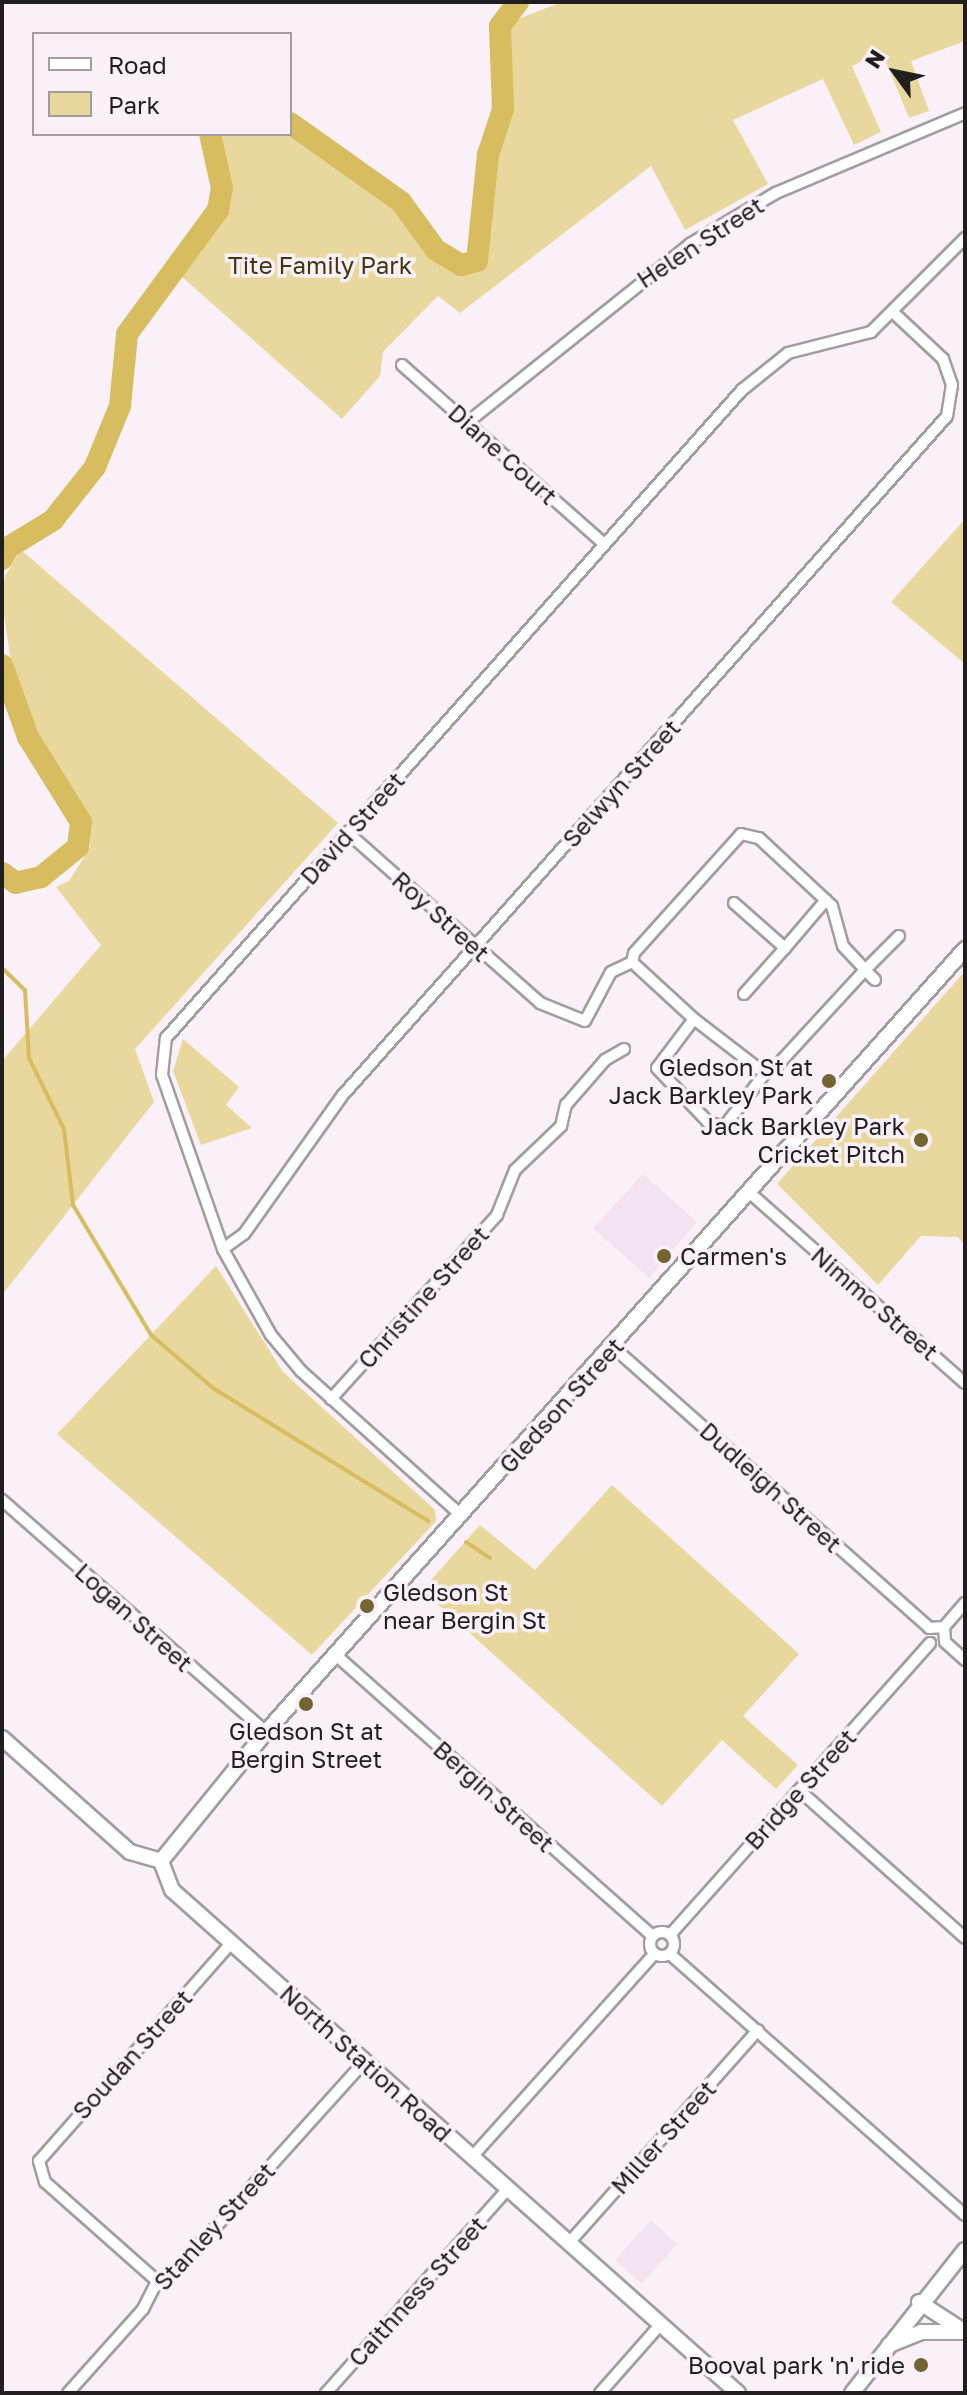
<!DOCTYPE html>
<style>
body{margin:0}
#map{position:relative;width:967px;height:2395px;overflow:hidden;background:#f9f1f7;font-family:"Golos Text",sans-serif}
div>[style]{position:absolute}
.built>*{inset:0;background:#f2e3ee}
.green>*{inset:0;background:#e9d89e}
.stream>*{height:4px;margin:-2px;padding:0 2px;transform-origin:2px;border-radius:2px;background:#d7bd60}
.river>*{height:22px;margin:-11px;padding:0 11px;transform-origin:11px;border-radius:11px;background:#d7bd60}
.roads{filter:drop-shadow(2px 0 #a39ca1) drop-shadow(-2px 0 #a39ca1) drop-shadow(0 2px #a39ca1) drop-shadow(0 -2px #a39ca1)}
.street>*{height:10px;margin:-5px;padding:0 5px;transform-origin:5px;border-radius:5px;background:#fff}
.street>.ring{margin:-5px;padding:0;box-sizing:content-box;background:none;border:10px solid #fff;border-radius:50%}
.secondary>*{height:14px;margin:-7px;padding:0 7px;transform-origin:7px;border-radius:7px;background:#fff}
.dots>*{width:22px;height:22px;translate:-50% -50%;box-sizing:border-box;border:4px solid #f9f1f7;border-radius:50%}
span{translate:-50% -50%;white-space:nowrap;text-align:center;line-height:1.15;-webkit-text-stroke:7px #f9f1f7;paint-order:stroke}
.street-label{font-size:24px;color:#211e20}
.park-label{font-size:24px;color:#42370e}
.poi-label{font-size:24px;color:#211e20}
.right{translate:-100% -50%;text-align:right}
.left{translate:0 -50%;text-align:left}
.frame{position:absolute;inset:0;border:4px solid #211e20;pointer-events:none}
.legend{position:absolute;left:32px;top:32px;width:260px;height:104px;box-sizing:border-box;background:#f9f1f7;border:2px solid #a39da1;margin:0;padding:10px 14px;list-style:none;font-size:24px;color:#211e20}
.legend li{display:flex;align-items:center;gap:16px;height:40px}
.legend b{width:40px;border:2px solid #a39da1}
.north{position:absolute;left:855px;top:32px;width:80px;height:80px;-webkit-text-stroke:6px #f9f1f7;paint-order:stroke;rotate:303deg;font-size:22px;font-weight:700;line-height:32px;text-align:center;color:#211e20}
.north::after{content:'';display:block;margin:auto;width:28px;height:36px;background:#211e20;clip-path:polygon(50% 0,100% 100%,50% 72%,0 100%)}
</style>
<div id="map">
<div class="built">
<div style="clip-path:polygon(643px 1174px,697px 1222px,649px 1278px,593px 1228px)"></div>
<div style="clip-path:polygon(651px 2220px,677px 2244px,642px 2284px,615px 2260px)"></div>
</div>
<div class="green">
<div style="clip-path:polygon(965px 2px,965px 41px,911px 61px,929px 111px,909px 118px,882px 52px,852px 66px,881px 132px,854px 145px,823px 79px,733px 120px,768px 184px,685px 230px,651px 166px,460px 313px,438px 296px,383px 352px,380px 376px,342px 419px,172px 268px,218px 210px,222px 188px,210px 134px,290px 134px,290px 123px,401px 202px,436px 250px,461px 265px,477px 261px,488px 155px,503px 109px,500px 26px,559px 3px)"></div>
<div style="clip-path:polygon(965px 519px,965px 664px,891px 602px)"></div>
<div style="clip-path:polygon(21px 550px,338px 823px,135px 1049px,154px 1102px,2px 1295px,2px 1061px,101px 945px,56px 887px,69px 881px,90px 848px,88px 813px,34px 730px,11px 662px,2px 601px,5px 576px)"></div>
<div style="clip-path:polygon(965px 971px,965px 1246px,958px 1237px,921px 1236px,878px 1285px,777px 1184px)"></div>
<div style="clip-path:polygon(183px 1039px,239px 1087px,226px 1105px,252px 1128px,201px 1145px,173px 1071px)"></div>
<div style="clip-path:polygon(216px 1266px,283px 1372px,435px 1510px,436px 1521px,312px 1655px,57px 1434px)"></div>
<div style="clip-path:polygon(612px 1485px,799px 1654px,743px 1716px,798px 1765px,776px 1789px,722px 1740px,662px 1806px,422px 1590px,480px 1525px,535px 1570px)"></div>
</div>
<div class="stream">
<div style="left:2px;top:968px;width:32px;rotate:44deg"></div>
<div style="left:25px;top:990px;width:68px;rotate:86.6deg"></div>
<div style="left:29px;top:1058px;width:79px;rotate:63.8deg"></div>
<div style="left:64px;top:1129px;width:77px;rotate:83.2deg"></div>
<div style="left:73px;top:1205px;width:152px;rotate:59deg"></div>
<div style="left:151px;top:1335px;width:82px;rotate:40.5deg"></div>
<div style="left:213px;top:1388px;width:253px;rotate:31.7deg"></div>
<div style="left:466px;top:1542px;width:29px;rotate:34deg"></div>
</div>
<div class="river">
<div style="left:290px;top:123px;width:136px;rotate:35.4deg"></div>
<div style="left:401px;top:202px;width:59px;rotate:53.9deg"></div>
<div style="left:436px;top:250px;width:29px;rotate:31deg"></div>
<div style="left:461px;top:265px;width:16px;rotate:-14deg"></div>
<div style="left:477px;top:261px;width:107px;rotate:-84.1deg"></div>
<div style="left:488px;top:155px;width:48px;rotate:-71.9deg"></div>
<div style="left:503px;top:109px;width:83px;rotate:-92.1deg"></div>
<div style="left:500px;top:26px;width:30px;rotate:-53deg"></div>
<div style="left:2px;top:559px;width:14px;rotate:-60deg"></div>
<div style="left:9px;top:547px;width:52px;rotate:-31.5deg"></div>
<div style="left:53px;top:520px;width:68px;rotate:-51.6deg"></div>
<div style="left:95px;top:467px;width:66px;rotate:-67.7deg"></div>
<div style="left:120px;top:406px;width:72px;rotate:-84.4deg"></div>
<div style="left:127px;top:334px;width:154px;rotate:-53.7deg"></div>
<div style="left:218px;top:210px;width:22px;rotate:-80deg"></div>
<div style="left:222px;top:188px;width:55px;rotate:-102.5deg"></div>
<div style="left:2px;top:665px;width:77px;rotate:70.1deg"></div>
<div style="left:28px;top:737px;width:100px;rotate:58.1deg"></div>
<div style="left:81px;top:822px;width:25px;rotate:97deg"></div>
<div style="left:78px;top:847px;width:48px;rotate:141deg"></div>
<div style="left:41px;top:877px;width:26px;rotate:167deg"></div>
<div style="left:16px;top:883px;width:17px;rotate:-144deg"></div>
</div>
<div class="roads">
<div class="street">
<div style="left:402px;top:365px;width:270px;rotate:41.5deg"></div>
<div style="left:468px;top:422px;width:285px;rotate:-38.7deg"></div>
<div style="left:690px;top:244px;width:100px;rotate:-30.7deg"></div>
<div style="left:776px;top:193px;width:205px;rotate:-22.9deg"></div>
<div style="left:347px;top:832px;width:258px;rotate:41.5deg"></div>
<div style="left:540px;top:1003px;width:48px;rotate:21.8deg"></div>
<div style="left:585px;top:1021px;width:55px;rotate:-62deg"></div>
<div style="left:611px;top:972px;width:23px;rotate:-25deg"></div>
<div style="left:734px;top:903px;width:68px;rotate:41.4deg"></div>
<div style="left:785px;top:948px;width:63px;rotate:-49.5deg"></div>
<div style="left:744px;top:994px;width:62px;rotate:-48.3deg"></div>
<div style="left:694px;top:1019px;width:84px;rotate:-137.4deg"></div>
<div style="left:632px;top:962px;width:9px;rotate:-77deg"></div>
<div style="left:634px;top:953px;width:160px;rotate:-48deg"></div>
<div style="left:741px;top:834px;width:18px;rotate:13deg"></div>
<div style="left:759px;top:838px;width:100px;rotate:43deg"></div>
<div style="left:832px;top:906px;width:41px;rotate:74.6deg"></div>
<div style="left:843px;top:946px;width:33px;rotate:47deg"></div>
<div style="left:865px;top:970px;width:48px;rotate:-45deg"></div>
<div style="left:766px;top:1072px;width:69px;rotate:127.4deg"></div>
<div style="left:724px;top:1127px;width:17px;rotate:-163deg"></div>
<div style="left:708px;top:1122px;width:74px;rotate:-133.4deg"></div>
<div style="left:657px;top:1068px;width:61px;rotate:-52.9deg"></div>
<div style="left:694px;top:1019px;width:82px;rotate:37.6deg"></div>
<div style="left:759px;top:1069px;width:14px;rotate:4deg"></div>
<div style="left:773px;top:1070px;width:136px;rotate:-47.4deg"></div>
<div style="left:865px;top:970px;width:14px;rotate:45deg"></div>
<div style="left:749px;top:1192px;width:288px;rotate:41.5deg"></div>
<div style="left:223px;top:1249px;width:26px;rotate:-36deg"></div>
<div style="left:244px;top:1234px;width:169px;rotate:-54.6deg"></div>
<div style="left:342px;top:1096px;width:910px;rotate:-48.34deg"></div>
<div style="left:947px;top:416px;width:31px;rotate:-81deg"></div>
<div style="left:952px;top:385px;width:28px;rotate:-109deg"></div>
<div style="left:943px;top:359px;width:64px;rotate:-136.9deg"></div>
<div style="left:613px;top:1347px;width:423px;rotate:41.6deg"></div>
<div style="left:331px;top:1399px;width:248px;rotate:-47.9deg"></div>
<div style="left:497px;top:1215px;width:48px;rotate:-68.2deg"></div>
<div style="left:515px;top:1170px;width:64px;rotate:-43.7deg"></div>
<div style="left:561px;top:1126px;width:22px;rotate:-77deg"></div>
<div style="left:566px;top:1105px;width:60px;rotate:-49.1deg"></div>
<div style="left:605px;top:1060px;width:22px;rotate:-30deg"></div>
<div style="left:2px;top:1500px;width:351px;rotate:41.3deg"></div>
<div style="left:462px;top:1516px;width:217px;rotate:-138deg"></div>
<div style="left:301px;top:1371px;width:47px;rotate:-129.8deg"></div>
<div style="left:271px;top:1335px;width:98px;rotate:-119.2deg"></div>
<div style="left:223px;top:1249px;width:184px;rotate:-109.3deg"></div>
<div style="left:162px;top:1075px;width:37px;rotate:-84deg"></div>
<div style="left:166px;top:1038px;width:867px;rotate:-48.37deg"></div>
<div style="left:742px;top:390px;width:59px;rotate:-38.8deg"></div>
<div style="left:788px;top:353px;width:86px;rotate:-14.2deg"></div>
<div style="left:871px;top:332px;width:133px;rotate:-45deg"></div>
<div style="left:944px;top:1627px;width:32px;rotate:-49deg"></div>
<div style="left:929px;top:1628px;width:15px;rotate:-4deg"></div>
<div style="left:944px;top:1627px;width:15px;rotate:86deg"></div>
<div style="left:945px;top:1642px;width:27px;rotate:42deg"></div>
<div style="left:337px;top:1656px;width:421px;rotate:41.6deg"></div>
<div style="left:799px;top:1790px;width:222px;rotate:41.7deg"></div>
<div class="ring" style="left:650px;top:1932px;width:14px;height:14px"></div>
<div style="left:670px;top:1935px;width:391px;rotate:-48.3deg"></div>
<div style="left:670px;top:1954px;width:394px;rotate:41.5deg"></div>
<div style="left:472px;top:2157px;width:273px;rotate:-48.1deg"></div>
<div style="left:568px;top:2244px;width:286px;rotate:-48.4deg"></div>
<div style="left:157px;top:2281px;width:149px;rotate:-138.5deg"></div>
<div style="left:45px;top:2182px;width:22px;rotate:-106deg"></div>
<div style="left:39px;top:2161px;width:290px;rotate:-48.6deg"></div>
<div style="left:68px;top:2393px;width:113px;rotate:-48.2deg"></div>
<div style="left:143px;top:2309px;width:31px;rotate:-63deg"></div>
<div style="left:157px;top:2281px;width:21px;rotate:-28deg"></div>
<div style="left:176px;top:2271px;width:281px;rotate:-48deg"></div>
<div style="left:326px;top:2393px;width:273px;rotate:-48.3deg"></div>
<div style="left:600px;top:2393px;width:91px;rotate:-48.6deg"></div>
</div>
<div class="secondary">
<div style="left:2px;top:1738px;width:171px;rotate:41.7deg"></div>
<div style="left:130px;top:1852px;width:32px;rotate:16deg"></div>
<div style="left:919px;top:2302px;width:51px;rotate:33.1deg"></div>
<div style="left:889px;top:2345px;width:35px;rotate:-22deg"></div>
<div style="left:921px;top:2332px;width:44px"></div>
<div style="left:738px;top:2393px;width:757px;rotate:-138.37deg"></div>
<div style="left:172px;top:1890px;width:31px;rotate:-111deg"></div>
<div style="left:161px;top:1861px;width:166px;rotate:-50.9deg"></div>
<div style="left:266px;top:1732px;width:1050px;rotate:-48.24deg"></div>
<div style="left:852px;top:2393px;width:182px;rotate:-51.7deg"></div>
</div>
</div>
<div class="dots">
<div style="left:829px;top:1081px;background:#736432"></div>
<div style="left:921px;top:1140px;background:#736432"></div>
<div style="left:664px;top:1256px;background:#736432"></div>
<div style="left:367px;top:1606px;background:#736432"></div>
<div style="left:306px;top:1704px;background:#736432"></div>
<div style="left:921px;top:2365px;background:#736432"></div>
</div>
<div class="street-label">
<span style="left:700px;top:242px;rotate:-33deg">Helen Street</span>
<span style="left:503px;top:454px;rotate:42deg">Diane Court</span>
<span style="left:621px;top:783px;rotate:-48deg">Selwyn Street</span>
<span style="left:352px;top:828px;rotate:-48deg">David Street</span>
<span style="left:441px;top:916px;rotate:42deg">Roy Street</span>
<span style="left:423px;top:1297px;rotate:-48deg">Christine Street</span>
<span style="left:875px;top:1303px;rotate:41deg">Nimmo Street</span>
<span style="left:561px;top:1405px;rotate:-48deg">Gledson Street</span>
<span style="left:771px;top:1487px;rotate:42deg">Dudleigh Street</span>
<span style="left:134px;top:1617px;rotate:42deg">Logan Street</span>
<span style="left:800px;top:1789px;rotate:-48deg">Bridge Street</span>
<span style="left:494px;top:1796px;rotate:42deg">Bergin Street</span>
<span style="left:132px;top:2054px;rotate:-48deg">Soudan Street</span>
<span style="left:366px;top:2063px;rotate:42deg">North Station Road</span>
<span style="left:663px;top:2137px;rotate:-48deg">Miller Street</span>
<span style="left:214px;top:2226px;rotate:-47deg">Stanley Street</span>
<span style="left:417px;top:2291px;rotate:-48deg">Caithness Street</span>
</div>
<div class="park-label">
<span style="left:320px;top:265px">Tite Family Park</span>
</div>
<div class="poi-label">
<span class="right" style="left:813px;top:1081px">Gledson St at<br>Jack Barkley Park</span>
<span class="right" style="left:905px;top:1140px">Jack Barkley Park<br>Cricket Pitch</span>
<span class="left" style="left:680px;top:1256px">Carmen's</span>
<span class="left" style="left:383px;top:1606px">Gledson St<br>near Bergin St</span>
<span style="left:306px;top:1745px">Gledson St at<br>Bergin Street</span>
<span class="right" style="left:905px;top:2365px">Booval park 'n' ride</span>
</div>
<div class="frame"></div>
<ul class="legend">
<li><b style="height:10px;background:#fff"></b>Road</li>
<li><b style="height:22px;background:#e9d89e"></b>Park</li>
</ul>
<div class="north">N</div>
</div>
